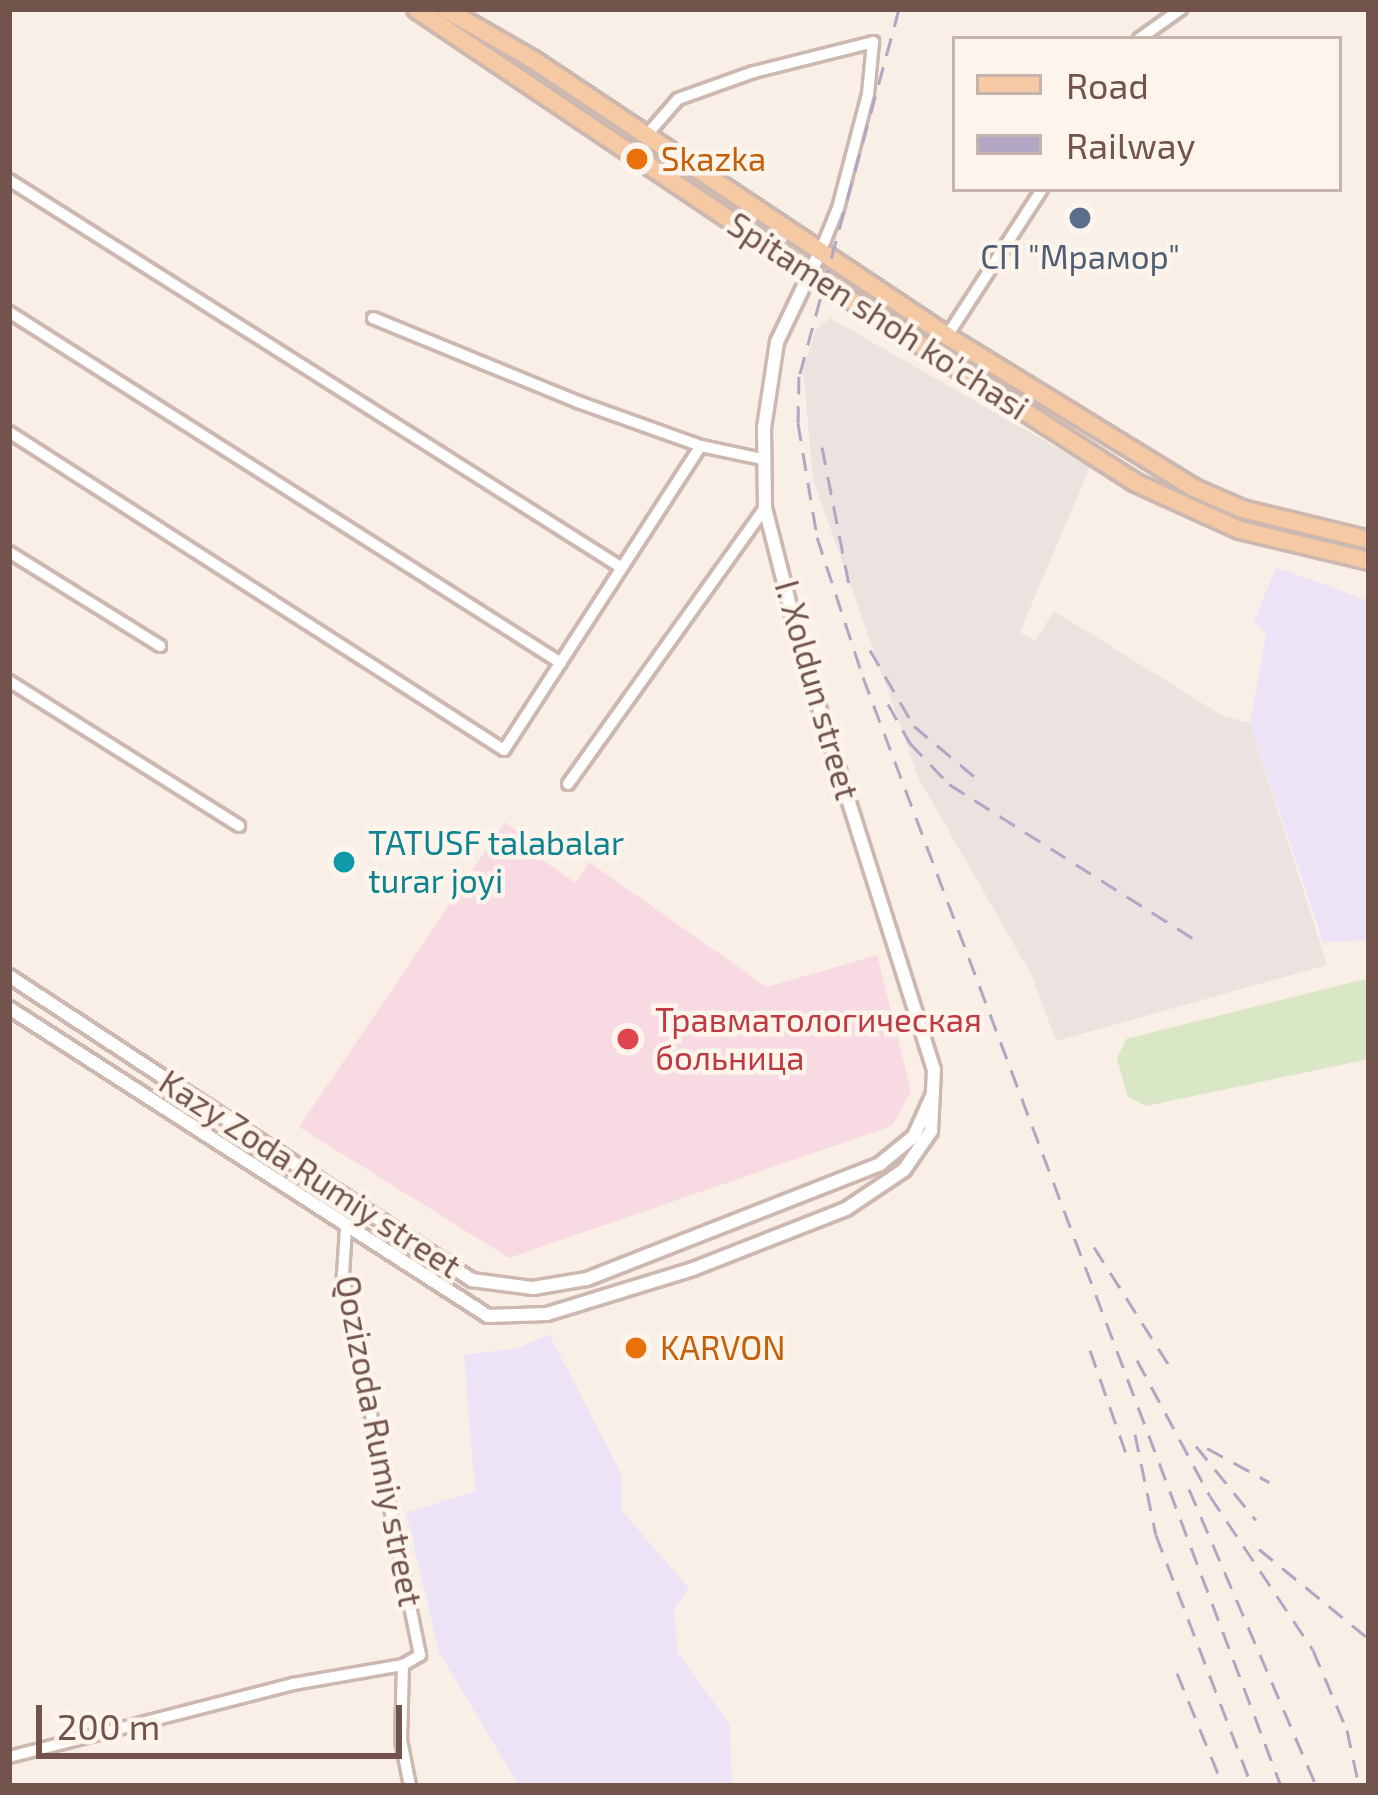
<!DOCTYPE html>
<meta charset="utf-8">
<style>
body{margin:0}
#map{position:relative;width:1378px;height:1795px;overflow:hidden;background:#faefe6;font-family:"Exo 2",sans-serif}
div>[style]{position:absolute}
.industrial>*{inset:0;background:#ebe3e0}
.education>*{inset:0;background:#ece3f7}
.medical>*{inset:0;background:#f8dae3}
.green>*{inset:0;background:#d9e7c6}
.roads{filter:drop-shadow(3px 0 #cdb8b0) drop-shadow(-3px 0 #cdb8b0) drop-shadow(0 3px #cdb8b0) drop-shadow(0 -3px #cdb8b0)}
.minor>*{height:10px;margin:-5px;padding:0 5px;transform-origin:5px;border-radius:5px;background:#fff}
.tertiary>*{height:12px;margin:-6px;padding:0 6px;transform-origin:6px;border-radius:6px;background:#fff}
.primary>*{height:16px;margin:-8px;padding:0 8px;transform-origin:8px;border-radius:8px;background:#f4c9a4}
.rail>*{height:3px;margin-top:-1.5px;transform-origin:0;background:repeating-linear-gradient(90deg,#b1a6c3 0 18px,transparent 0 30px)}
.dots>*{width:33px;height:33px;translate:-50% -50%;box-sizing:border-box;border:6px solid #fdf4ec;border-radius:50%}
span{translate:-50% -50%;white-space:nowrap;text-align:center;line-height:1.15;-webkit-text-stroke:9px #fdf4ec;paint-order:stroke}
.food-label{font-size:33px;color:#c56008}
.left{translate:0 -50%;text-align:left}
.service-label{font-size:33px;color:#4e5e75}
.street-label{font-size:33px;color:#72544d}
.culture-label{font-size:33px;color:#0d838f}
.health-label{font-size:33px;color:#be3a42}
.frame{position:absolute;inset:0;border:12px solid #72544d;pointer-events:none}
.legend{position:absolute;left:952px;top:36px;width:390px;height:156px;box-sizing:border-box;background:#fdf4ec;border:3px solid #c5b4ac;margin:0;padding:15px 21px;list-style:none;font-size:36px;color:#72544d}
.legend li{display:flex;align-items:center;gap:24px;height:60px}
.legend b{width:60px;border:3px solid #c5b4ac}
.scale{position:absolute;left:36px;top:1705px;width:366px;height:54px;box-sizing:border-box;border:6px solid #72544d;border-top:0;padding-left:15px;font-size:36px;line-height:42px;white-space:nowrap;color:#72544d;-webkit-text-stroke:9px #fdf4ec;paint-order:stroke}
</style>
<div id="map">
<div class="industrial">
<div style="clip-path:polygon(830px 318px,1090px 467px,1020px 632px,1035px 641px,1054px 611px,1223px 716px,1250px 723px,1327px 965px,1056px 1041px,1032px 976px,919px 779px,813px 479px,803px 369px,816px 330px)"></div>
</div>
<div class="education">
<div style="clip-path:polygon(1276px 567px,1369px 601px,1369px 940px,1323px 942px,1250px 723px,1266px 633px,1254px 621px)"></div>
<div style="clip-path:polygon(549px 1334px,621px 1473px,622px 1511px,689px 1588px,674px 1610px,678px 1653px,730px 1725px,732px 1786px,519px 1786px,439px 1652px,406px 1513px,475px 1491px,464px 1355px,518px 1348px)"></div>
</div>
<div class="medical">
<div style="clip-path:polygon(505px 822px,525px 837px,521px 845px,576px 883px,589px 862px,767px 987px,877px 955px,911px 1091px,892px 1126px,509px 1258px,299px 1127px)"></div>
</div>
<div class="green">
<div style="clip-path:polygon(1369px 978px,1369px 1059px,1146px 1106px,1128px 1097px,1117px 1058px,1126px 1039px)"></div>
</div>
<div class="roads">
<div class="minor">
<div style="left:1139px;top:39px;width:52px;rotate:-35.5deg"></div>
<div style="left:645px;top:137px;width:50px;rotate:-49deg"></div>
<div style="left:678px;top:99px;width:81px;rotate:-19.6deg"></div>
<div style="left:754px;top:72px;width:123px;rotate:-14.1deg"></div>
<div style="left:873px;top:42px;width:52px;rotate:95.5deg"></div>
<div style="left:868px;top:94px;width:118px;rotate:104.7deg"></div>
<div style="left:838px;top:208px;width:45px;rotate:112deg"></div>
<div style="left:9px;top:180px;width:725px;rotate:32.33deg"></div>
<div style="left:9px;top:312px;width:654px;rotate:32.45deg"></div>
<div style="left:373px;top:318px;width:222px;rotate:22.3deg"></div>
<div style="left:578px;top:402px;width:131px;rotate:19.7deg"></div>
<div style="left:701px;top:446px;width:62px;rotate:12deg"></div>
<div style="left:947px;top:336px;width:175px;rotate:-57.1deg"></div>
<div style="left:9px;top:432px;width:588px;rotate:32.72deg"></div>
<div style="left:504px;top:750px;width:362px;rotate:-57.1deg"></div>
<div style="left:9px;top:552px;width:178px;rotate:31.9deg"></div>
<div style="left:9px;top:681px;width:272px;rotate:32.2deg"></div>
<div style="left:568px;top:784px;width:339px;rotate:-54.5deg"></div>
<div style="left:403px;top:1665px;width:75px;rotate:91.5deg"></div>
<div style="left:401px;top:1740px;width:47px;rotate:78.9deg"></div>
<div style="left:9px;top:1757px;width:293px;rotate:-14.4deg"></div>
<div style="left:293px;top:1684px;width:112px;rotate:-9.8deg"></div>
<div style="left:403px;top:1665px;width:20px;rotate:-30deg"></div>
<div style="left:420px;top:1655px;width:388px;rotate:-101.5deg"></div>
<div style="left:343px;top:1275px;width:48px;rotate:-86.4deg"></div>
</div>
<div class="tertiary">
<div style="left:9px;top:976px;width:554px;rotate:33.29deg"></div>
<div style="left:472px;top:1280px;width:62px;rotate:7.5deg"></div>
<div style="left:533px;top:1288px;width:55px;rotate:-9.5deg"></div>
<div style="left:587px;top:1279px;width:315px;rotate:-21.4deg"></div>
<div style="left:880px;top:1164px;width:44px;rotate:-39.5deg"></div>
<div style="left:914px;top:1136px;width:44px;rotate:-65.8deg"></div>
<div style="left:9px;top:1008px;width:569px;rotate:32.74deg"></div>
<div style="left:488px;top:1316px;width:59px;rotate:-1.9deg"></div>
<div style="left:547px;top:1314px;width:153px;rotate:-17.1deg"></div>
<div style="left:693px;top:1269px;width:164px;rotate:-21.4deg"></div>
<div style="left:846px;top:1209px;width:70px;rotate:-33.9deg"></div>
<div style="left:904px;top:1170px;width:47px;rotate:-55.3deg"></div>
<div style="left:931px;top:1131px;width:61px;rotate:-87.2deg"></div>
<div style="left:934px;top:1070px;width:433px;rotate:-107.6deg"></div>
<div style="left:803px;top:657px;width:154px;rotate:-104.3deg"></div>
<div style="left:765px;top:508px;width:80px;rotate:-90.7deg"></div>
<div style="left:764px;top:428px;width:87px;rotate:-81.4deg"></div>
<div style="left:777px;top:342px;width:102px;rotate:-64.4deg"></div>
</div>
<div class="primary">
<div style="left:416px;top:9px;width:494px;rotate:33.9deg"></div>
<div style="left:826px;top:284px;width:366px;rotate:32.7deg"></div>
<div style="left:1134px;top:482px;width:116px;rotate:24.4deg"></div>
<div style="left:1240px;top:530px;width:133px;rotate:13.5deg"></div>
<div style="left:445px;top:9px;width:100px;rotate:29.9deg"></div>
<div style="left:532px;top:59px;width:499px;rotate:33.7deg"></div>
<div style="left:947px;top:336px;width:290px;rotate:31.6deg"></div>
<div style="left:1194px;top:488px;width:52px;rotate:23.6deg"></div>
<div style="left:1242px;top:509px;width:131px;rotate:13.7deg"></div>
</div>
</div>
<div class="rail">
<div style="left:899px;top:9px;width:380px;rotate:105.2deg"></div>
<div style="left:799px;top:376px;width:47px;rotate:91.2deg"></div>
<div style="left:798px;top:423px;width:116px;rotate:80.5deg"></div>
<div style="left:817px;top:537px;width:147px;rotate:71.8deg"></div>
<div style="left:863px;top:677px;width:1185px;rotate:69.35deg"></div>
<div style="left:822px;top:447px;width:141px;rotate:78.9deg"></div>
<div style="left:870px;top:650px;width:88px;rotate:59.9deg"></div>
<div style="left:914px;top:726px;width:89px;rotate:40deg"></div>
<div style="left:888px;top:704px;width:45px;rotate:60.6deg"></div>
<div style="left:910px;top:743px;width:57px;rotate:46.4deg"></div>
<div style="left:949px;top:784px;width:290px;rotate:32.3deg"></div>
<div style="left:1094px;top:1247px;width:140px;rotate:57.6deg"></div>
<div style="left:1090px;top:1350px;width:119px;rotate:70.8deg"></div>
<div style="left:1137px;top:1360px;width:154px;rotate:61.8deg"></div>
<div style="left:1210px;top:1496px;width:185px;rotate:56.2deg"></div>
<div style="left:1313px;top:1650px;width:87px;rotate:67deg"></div>
<div style="left:1347px;top:1730px;width:57px;rotate:77.9deg"></div>
<div style="left:1135px;top:1434px;width:103px;rotate:78.3deg"></div>
<div style="left:1156px;top:1535px;width:269px;rotate:69.1deg"></div>
<div style="left:1196px;top:1446px;width:95px;rotate:51deg"></div>
<div style="left:1207px;top:1448px;width:71px;rotate:28.7deg"></div>
<div style="left:1189px;top:1489px;width:323px;rotate:66.8deg"></div>
<div style="left:1259px;top:1549px;width:142px;rotate:39.3deg"></div>
<div style="left:1177px;top:1673px;width:122px;rotate:67.8deg"></div>
</div>
<div class="dots">
<div style="left:637px;top:159px;background:#e8710a"></div>
<div style="left:1080px;top:218px;background:#5c6f8a"></div>
<div style="left:344px;top:862px;background:#0f9aa8"></div>
<div style="left:628px;top:1039px;background:#e0444e"></div>
<div style="left:636px;top:1348px;background:#e8710a"></div>
</div>
<div class="food-label">
<span class="left" style="left:661px;top:159px">Skazka</span>
<span class="left" style="left:660px;top:1348px">KARVON</span>
</div>
<div class="service-label">
<span style="left:1080px;top:257px">СП "Мрамор"</span>
</div>
<div class="street-label">
<span style="left:878px;top:316px;rotate:33deg">Spitamen shoh ko'chasi</span>
<span style="left:817px;top:690px;rotate:74deg">I. Xoldun street</span>
<span style="left:310px;top:1174px;rotate:33deg">Kazy Zoda Rumiy street</span>
<span style="left:379px;top:1441px;rotate:79deg">Qozizoda Rumiy street</span>
</div>
<div class="culture-label">
<span class="left" style="left:368px;top:862px">TATUSF talabalar<br>turar joyi</span>
</div>
<div class="health-label">
<span class="left" style="left:655px;top:1039px">Травматологическая<br>больница</span>
</div>
<div class="frame"></div>
<ul class="legend">
<li><b style="height:15px;background:#f4c9a4"></b>Road</li>
<li><b style="height:15px;background:#b1a6c3"></b>Railway</li>
</ul>
<div class="scale">200 m</div>
</div>
